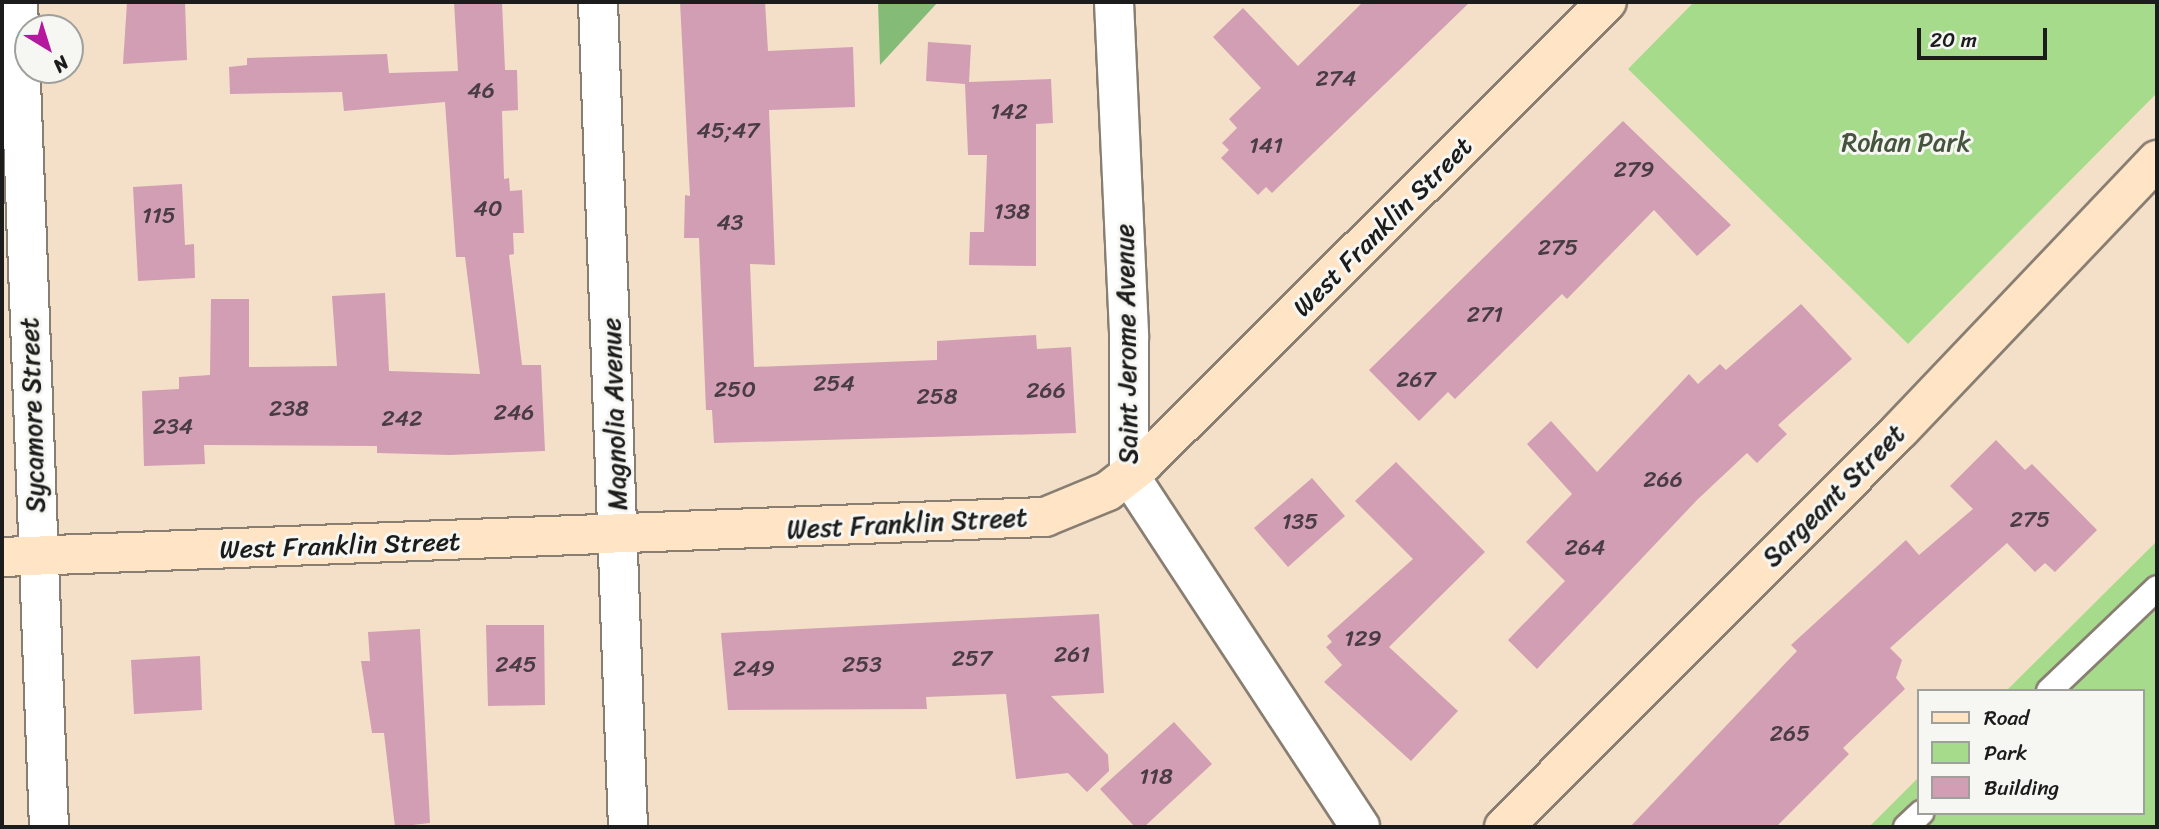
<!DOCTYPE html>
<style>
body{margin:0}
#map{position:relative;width:2159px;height:829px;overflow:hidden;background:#f4e0c8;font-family:Sriracha,sans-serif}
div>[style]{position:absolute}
.green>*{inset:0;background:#a6db8b}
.forest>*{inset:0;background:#84bb77}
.building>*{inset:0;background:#d19eb3}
.roads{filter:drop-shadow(2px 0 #887e72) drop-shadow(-2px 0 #887e72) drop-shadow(0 2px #887e72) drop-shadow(0 -2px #887e72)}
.lane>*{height:24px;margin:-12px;padding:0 12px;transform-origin:12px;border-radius:12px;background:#fff}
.street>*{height:38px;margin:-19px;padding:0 19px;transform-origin:19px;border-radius:19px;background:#fff}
.secondary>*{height:38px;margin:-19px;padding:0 19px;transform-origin:19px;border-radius:19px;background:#ffe4c6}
span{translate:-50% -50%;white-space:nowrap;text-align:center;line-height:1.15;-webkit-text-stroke:6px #f6f6f2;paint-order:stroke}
.number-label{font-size:23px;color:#493c42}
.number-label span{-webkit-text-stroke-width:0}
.park-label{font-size:26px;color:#45553d}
.street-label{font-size:26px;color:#1c1c1c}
.frame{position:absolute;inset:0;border:4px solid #1c1c1c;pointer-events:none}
.legend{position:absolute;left:1917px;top:689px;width:228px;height:126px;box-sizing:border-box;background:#f6f6f2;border:2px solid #9f9f9c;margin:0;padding:9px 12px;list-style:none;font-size:21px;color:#1c1c1c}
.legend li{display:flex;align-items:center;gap:14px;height:35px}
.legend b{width:35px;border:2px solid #9f9f9c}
.north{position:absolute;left:14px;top:14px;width:70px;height:70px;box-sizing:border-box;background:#f6f6f2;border:2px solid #9f9f9c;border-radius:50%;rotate:142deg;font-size:19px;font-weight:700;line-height:28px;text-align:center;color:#1c1c1c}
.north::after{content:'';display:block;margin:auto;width:24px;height:32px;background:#b5179e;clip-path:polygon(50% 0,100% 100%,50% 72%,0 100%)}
.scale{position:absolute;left:1917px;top:28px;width:130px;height:32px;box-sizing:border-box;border:4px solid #1c1c1c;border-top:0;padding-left:9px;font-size:21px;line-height:24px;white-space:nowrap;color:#1c1c1c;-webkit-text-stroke:5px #f6f6f2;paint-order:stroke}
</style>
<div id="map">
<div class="green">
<div style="clip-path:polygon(1694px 2px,2157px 2px,2157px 93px,1908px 344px,1628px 69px)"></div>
<div style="clip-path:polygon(2157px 541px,2157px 827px,1869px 827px,1919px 777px,1919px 813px,2143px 813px,2143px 691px,2006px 691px)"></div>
</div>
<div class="forest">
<div style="clip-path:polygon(878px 2px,938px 2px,880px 65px)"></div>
</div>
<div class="building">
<div style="clip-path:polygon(127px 2px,185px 2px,187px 60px,123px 64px)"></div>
<div style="clip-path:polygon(454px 2px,502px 2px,505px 70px,517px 70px,518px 110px,502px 111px,504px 179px,509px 178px,510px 191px,522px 190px,524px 233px,513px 233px,514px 254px,509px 255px,522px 365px,541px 365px,545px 451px,450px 455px,377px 453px,377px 446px,204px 445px,205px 464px,144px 466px,142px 391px,179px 389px,179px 377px,210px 375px,211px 299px,249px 299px,249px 367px,337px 366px,332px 296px,385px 293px,389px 371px,480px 374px,465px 257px,456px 257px,445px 102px,344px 111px,342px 92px,230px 94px,229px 67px,247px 65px,247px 58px,387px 54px,389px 73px,458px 71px)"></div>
<div style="clip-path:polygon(680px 2px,765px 2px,768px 51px,853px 47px,855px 107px,769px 110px,775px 265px,750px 264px,754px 367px,937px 360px,937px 341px,1036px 335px,1037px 349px,1071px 347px,1076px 433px,714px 443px,712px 410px,706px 410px,699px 238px,684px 238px,685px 195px,690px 196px)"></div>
<div style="clip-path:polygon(1363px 2px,1470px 2px,1272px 193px,1266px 187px,1258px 195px,1221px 158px,1229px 150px,1222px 143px,1237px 128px,1229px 119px,1261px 88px,1213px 37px,1243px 8px,1298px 66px)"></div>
<div style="clip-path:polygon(928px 42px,971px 45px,969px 82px,1051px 79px,1053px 123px,1036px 124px,1036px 266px,969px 265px,970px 232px,984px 232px,987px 155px,968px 155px,965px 84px,926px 81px)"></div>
<div style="clip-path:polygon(1623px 121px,1731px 225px,1697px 256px,1654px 210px,1567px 299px,1562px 294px,1455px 399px,1448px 392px,1419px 421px,1369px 370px)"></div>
<div style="clip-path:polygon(182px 184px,185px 245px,194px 244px,195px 278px,138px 281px,133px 187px)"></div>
<div style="clip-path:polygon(1801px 304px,1852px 359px,1778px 425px,1787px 434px,1757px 463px,1747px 453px,1697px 500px,1537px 669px,1508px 640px,1565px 581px,1526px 542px,1572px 494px,1527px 444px,1551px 421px,1597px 472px,1689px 374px,1698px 384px,1720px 364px,1726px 370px)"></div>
<div style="clip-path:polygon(1996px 440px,2025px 470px,2032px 464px,2097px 530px,2055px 572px,2045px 563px,2035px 572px,2007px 543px,1890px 648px,1902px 660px,1896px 678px,1905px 689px,1843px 748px,1849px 754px,1776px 827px,1630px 827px,1797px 651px,1791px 645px,1906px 540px,1919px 555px,1973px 509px,1950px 486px)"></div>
<div style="clip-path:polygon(1396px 462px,1485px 552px,1389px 647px,1458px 711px,1411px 761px,1324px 682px,1342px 665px,1326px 647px,1332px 642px,1327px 636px,1413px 559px,1355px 501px)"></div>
<div style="clip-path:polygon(1312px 478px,1345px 516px,1288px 567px,1254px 528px)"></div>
<div style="clip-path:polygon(1099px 614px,1104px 693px,1051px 696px,1108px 755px,1109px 771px,1087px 792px,1068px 773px,1016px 779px,1006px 694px,926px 697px,927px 709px,728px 710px,721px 633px)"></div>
<div style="clip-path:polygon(486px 625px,544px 625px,545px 705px,488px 706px)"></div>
<div style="clip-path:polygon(420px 629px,430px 823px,395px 827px,384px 733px,372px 733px,361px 661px,370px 661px,368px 632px)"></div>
<div style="clip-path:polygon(200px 656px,202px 710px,134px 714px,131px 660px)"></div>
<div style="clip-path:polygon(1174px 722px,1212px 764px,1144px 827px,1135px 827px,1100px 789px)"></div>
</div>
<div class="roads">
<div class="lane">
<div style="left:2049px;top:691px;width:149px;rotate:-43.6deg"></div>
<div style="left:1906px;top:827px;width:21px;rotate:-43deg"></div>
</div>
<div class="street">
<div style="left:18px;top:2px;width:826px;rotate:87.85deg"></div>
<div style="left:598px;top:2px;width:826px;rotate:87.92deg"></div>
<div style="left:1114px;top:2px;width:336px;rotate:87.4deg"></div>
<div style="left:1129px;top:338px;width:137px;rotate:90deg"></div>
<div style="left:1129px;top:475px;width:421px;rotate:56.7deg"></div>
</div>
<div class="secondary">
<div style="left:2px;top:557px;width:1044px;rotate:-2.2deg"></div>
<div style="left:1045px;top:517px;width:68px;rotate:-22.4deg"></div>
<div style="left:1108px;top:491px;width:46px;rotate:-37.9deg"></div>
<div style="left:1144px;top:463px;width:653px;rotate:-44.88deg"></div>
<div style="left:1504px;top:827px;width:561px;rotate:-45.07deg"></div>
<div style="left:1900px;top:430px;width:373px;rotate:-46.4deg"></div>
</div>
</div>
<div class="number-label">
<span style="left:1336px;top:79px">274</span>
<span style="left:481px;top:91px">46</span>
<span style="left:1009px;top:112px">142</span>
<span style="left:728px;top:131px">45;47</span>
<span style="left:1266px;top:146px">141</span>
<span style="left:1634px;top:170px">279</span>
<span style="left:488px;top:209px">40</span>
<span style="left:1012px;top:212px">138</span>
<span style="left:159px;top:216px">115</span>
<span style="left:730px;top:223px">43</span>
<span style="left:1558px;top:248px">275</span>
<span style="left:1485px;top:315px">271</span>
<span style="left:1416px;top:380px">267</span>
<span style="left:834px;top:384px">254</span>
<span style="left:735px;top:390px">250</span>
<span style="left:1046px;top:391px">266</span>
<span style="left:937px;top:397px">258</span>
<span style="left:289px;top:409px">238</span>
<span style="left:514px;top:413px">246</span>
<span style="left:402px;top:419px">242</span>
<span style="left:173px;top:427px">234</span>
<span style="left:1663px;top:480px">266</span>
<span style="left:2030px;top:520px">275</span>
<span style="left:1300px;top:522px">135</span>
<span style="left:1585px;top:548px">264</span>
<span style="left:1363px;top:639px">129</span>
<span style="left:1072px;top:655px">261</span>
<span style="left:972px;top:659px">257</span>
<span style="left:516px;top:665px">245</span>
<span style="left:862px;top:665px">253</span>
<span style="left:754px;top:669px">249</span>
<span style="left:1790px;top:734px">265</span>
<span style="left:1156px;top:777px">118</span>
</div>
<div class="park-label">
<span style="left:1906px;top:143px">Rohan Park</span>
</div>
<div class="street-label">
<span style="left:1383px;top:227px;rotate:-45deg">West Franklin Street</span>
<span style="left:1127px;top:344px;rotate:-91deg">Saint Jerome Avenue</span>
<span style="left:615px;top:414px;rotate:-92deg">Magnolia Avenue</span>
<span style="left:33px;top:415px;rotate:-92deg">Sycamore Street</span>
<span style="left:1834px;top:496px;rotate:-45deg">Sargeant Street</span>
<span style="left:907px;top:524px;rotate:-3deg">West Franklin Street</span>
<span style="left:340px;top:546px;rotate:-2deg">West Franklin Street</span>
</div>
<div class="frame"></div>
<ul class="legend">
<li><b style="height:9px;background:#ffe4c6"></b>Road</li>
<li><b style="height:19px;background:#a6db8b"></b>Park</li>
<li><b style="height:19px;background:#d19eb3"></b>Building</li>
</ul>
<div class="north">N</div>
<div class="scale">20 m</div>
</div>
